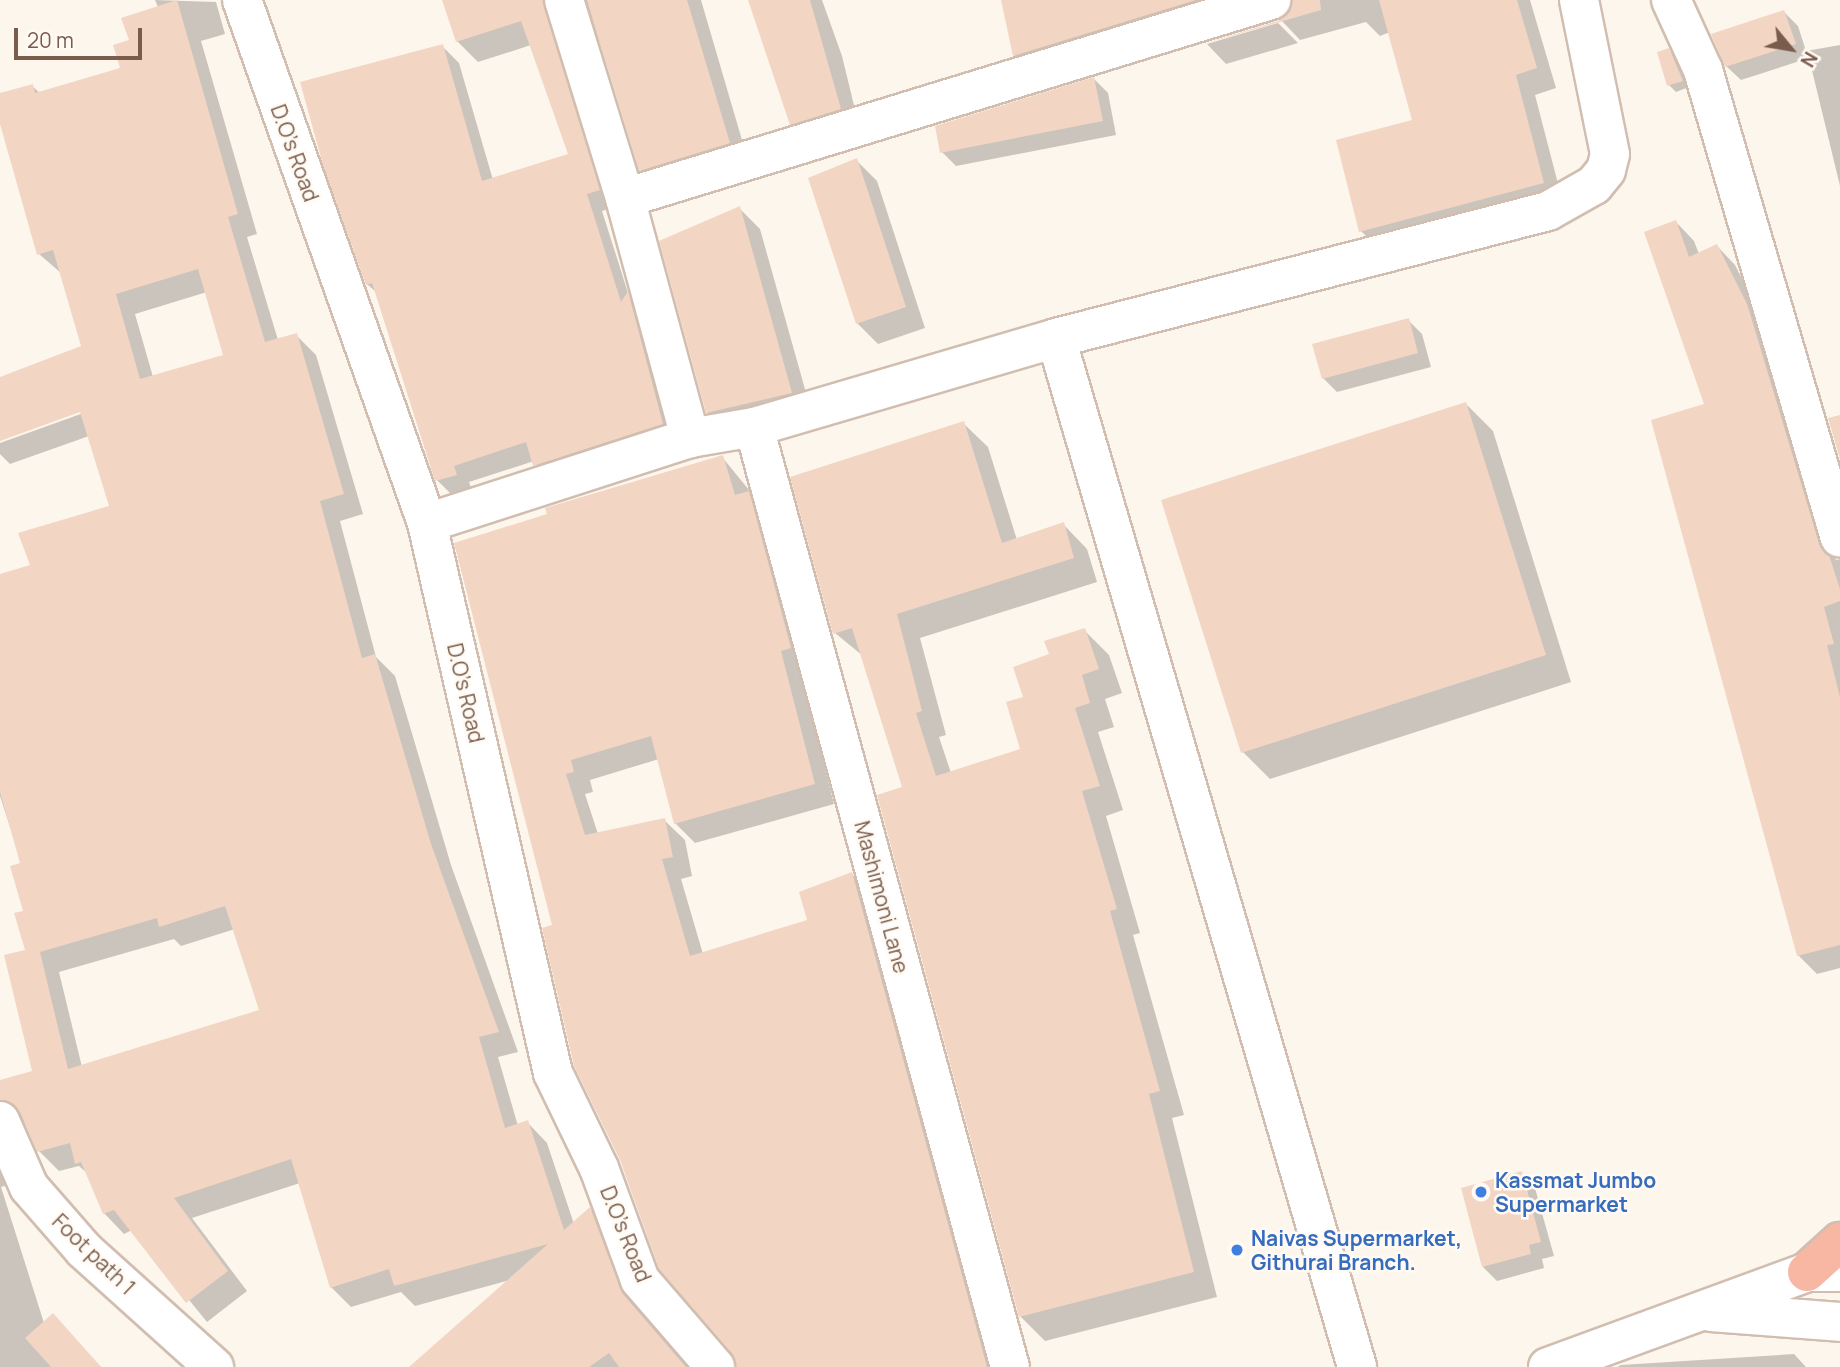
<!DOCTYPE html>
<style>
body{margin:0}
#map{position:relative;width:1840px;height:1367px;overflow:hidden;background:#fdf6ec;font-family:Manrope,sans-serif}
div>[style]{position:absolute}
.shadow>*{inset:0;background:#0003}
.building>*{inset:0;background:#f3d5c3}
.roads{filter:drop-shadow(2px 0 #d1beb0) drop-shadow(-2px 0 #d1beb0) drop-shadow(0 2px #d1beb0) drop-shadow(0 -2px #d1beb0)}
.minor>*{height:38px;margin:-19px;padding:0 19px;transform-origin:19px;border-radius:19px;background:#fff}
.highway>*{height:38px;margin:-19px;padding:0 19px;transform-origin:19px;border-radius:19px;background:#f7b7a3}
.dots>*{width:19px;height:19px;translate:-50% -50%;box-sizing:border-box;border:4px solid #fffaf3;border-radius:50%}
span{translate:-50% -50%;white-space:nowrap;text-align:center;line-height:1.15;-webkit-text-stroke:5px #fffaf3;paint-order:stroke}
.street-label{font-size:21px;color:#7a5c4d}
.shop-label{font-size:21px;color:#366cbe;font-weight:700}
.left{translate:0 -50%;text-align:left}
.north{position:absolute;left:1756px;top:14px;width:70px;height:70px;-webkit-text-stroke:5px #fffaf3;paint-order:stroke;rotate:120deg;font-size:19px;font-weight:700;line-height:28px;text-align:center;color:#7a5c4d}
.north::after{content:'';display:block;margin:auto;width:24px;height:32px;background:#7a5c4d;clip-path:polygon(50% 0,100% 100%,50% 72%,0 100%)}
.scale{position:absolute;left:14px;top:28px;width:128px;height:32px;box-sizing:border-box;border:4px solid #7a5c4d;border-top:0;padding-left:9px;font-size:21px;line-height:24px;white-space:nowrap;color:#7a5c4d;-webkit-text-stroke:5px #fffaf3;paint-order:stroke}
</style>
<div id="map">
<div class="shadow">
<div style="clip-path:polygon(evenodd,155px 0,216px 2px,225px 34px,201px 41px,257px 234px,247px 237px,278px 340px,296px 335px,316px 355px,363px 514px,340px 521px,376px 657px,395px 676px,451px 865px,518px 1052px,498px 1057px,518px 1126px,527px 1122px,547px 1143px,574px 1224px,590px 1209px,610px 1229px,643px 1316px,687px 1367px,411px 1367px,510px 1280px,415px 1306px,401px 1292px,351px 1307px,331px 1287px,300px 1183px,192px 1218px,247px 1291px,207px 1322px,132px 1230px,124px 1234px,104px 1213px,88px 1174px,79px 1166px,59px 1171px,39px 1151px,24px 1122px,12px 1120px,0 1137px,0 1082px,34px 1073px,22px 864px,0 796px,0 576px,32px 566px,111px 508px,89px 436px,10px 464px,0 454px,0 443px,89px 411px,88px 408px,0 439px,0 379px,83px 347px,61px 273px,39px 254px,0 118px,0 95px,32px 86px,40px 93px,122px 69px,131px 41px,158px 7px,155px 0,207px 292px,226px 356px,153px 377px,135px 314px,207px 292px,155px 0,235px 929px,261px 1011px,82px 1067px,59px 972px,174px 939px,181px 946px,235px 929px)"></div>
<div style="clip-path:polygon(444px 0,569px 0,615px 207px,602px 211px,629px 296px,644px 310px,679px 440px,551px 482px,534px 461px,469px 482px,472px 491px,454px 497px,437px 480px,377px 293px,367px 284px,442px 46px,459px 63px,493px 180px,571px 155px,531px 45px,478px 62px,457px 41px)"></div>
<div style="clip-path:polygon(586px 0,701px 0,749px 164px,662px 190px,641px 170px)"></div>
<div style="clip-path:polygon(750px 0,822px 0,842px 56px,860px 130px,812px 144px,791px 124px)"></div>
<div style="clip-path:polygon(1003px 0,1281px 0,1035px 75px,1014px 55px)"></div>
<div style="clip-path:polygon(1293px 0,1530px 0,1556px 88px,1535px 95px,1563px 203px,1381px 251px,1361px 231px,1414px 121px,1390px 32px,1380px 36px,1366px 22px,1300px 40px,1281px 20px,1294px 6px)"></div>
<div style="clip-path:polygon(1784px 12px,1798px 26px,1806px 51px,1840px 45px,1840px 186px,1809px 58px,1741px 80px,1726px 66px)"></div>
<div style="clip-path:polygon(1278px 23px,1298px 43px,1226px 64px,1207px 44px)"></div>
<div style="clip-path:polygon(1669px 50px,1675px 57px,1689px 87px,1676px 92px,1669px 85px)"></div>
<div style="clip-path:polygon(1094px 79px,1108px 93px,1116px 135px,956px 166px,942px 152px)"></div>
<div style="clip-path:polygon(856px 160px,877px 181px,925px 328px,878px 344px,857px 323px)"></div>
<div style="clip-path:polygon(739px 208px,760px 229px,812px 414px,728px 433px,707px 412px)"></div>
<div style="clip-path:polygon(1676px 222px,1694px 241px,1699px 254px,1717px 246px,1735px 265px,1765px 324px,1836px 560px,1840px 559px,1840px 968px,1817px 974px,1798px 955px)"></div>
<div style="clip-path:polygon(1408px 320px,1422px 334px,1431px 367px,1337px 392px,1323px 378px)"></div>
<div style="clip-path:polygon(1466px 404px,1493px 431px,1571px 682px,1270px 779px,1243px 752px)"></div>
<div style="clip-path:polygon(963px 423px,988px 447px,1017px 540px,1063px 524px,1087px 549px,1097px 582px,920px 638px,946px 735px,939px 737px,951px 773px,1022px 750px,1025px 698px,1051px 655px,1084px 630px,1109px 655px,1122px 693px,1105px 699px,1114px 727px,1098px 732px,1123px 810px,1106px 816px,1140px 933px,1133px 935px,1184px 1115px,1172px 1118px,1217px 1297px,1045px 1341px,1021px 1317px,905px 788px,863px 656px,835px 633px)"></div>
<div style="clip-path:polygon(722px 457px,768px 513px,810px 668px,800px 671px,834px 804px,695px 843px,675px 823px,659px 759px,590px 780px,593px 792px,585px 794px,598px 834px,664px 820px,685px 840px,692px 876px,681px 879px,703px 954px,809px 921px,852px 874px,872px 894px,1001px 1367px,736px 1367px,554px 926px,549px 515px)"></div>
<div style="clip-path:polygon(0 1147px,14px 1183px,1px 1187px,44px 1323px,53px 1315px,101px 1367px,0 1367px)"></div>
<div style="clip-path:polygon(1521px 1173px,1535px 1188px,1554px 1256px,1542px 1259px,1544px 1268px,1497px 1281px,1483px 1267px)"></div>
<div style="clip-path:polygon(1794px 1354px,1806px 1367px,1617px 1367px,1621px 1365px)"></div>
</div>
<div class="building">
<div style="clip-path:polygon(evenodd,177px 0,238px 214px,228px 217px,265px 342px,297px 333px,344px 494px,320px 501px,362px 658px,375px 654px,431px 844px,499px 1032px,479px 1037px,505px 1128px,528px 1120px,564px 1230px,590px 1207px,623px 1294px,686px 1367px,619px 1367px,609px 1353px,589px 1367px,409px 1367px,548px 1244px,394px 1286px,389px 1269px,330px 1288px,291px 1159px,174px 1198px,228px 1271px,186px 1303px,114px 1210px,103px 1214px,81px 1162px,75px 1164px,70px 1143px,37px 1152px,20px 1112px,0 1100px,0 1080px,32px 1071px,4px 955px,25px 950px,14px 913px,23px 911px,10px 866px,20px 863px,0 792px,0 574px,30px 565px,18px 533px,109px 506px,80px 412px,0 441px,0 377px,81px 346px,53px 250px,37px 255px,0 124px,0 93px,33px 84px,35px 93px,120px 68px,113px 45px,129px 40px,121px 18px,177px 0,198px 269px,223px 355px,140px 379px,116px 294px,198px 269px,177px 0,225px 906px,259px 1010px,68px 1069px,40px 952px,157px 918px,159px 927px,225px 906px)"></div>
<div style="clip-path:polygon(442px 0,543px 0,600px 190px,587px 194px,621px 302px,628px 291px,663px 424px,533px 466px,526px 442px,454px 466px,457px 475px,435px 481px,372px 283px,366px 285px,323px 165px,300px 82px,443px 44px,482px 181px,568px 154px,521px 21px,456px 42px)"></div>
<div style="clip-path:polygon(587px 0,687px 0,730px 143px,639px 171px)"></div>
<div style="clip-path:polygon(748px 0,810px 0,841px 109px,790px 125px)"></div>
<div style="clip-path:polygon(1001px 0,1196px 0,1013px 56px)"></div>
<div style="clip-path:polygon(1292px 0,1320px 0,1321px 10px,1204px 44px,1278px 21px,1287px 14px)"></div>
<div style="clip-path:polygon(1379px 0,1517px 0,1537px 68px,1516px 75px,1544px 183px,1359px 232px,1336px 140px,1412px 120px)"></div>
<div style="clip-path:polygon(1784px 10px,1796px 44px,1725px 67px,1711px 34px)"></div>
<div style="clip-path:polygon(1669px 48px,1683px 81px,1667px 86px,1657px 52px)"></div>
<div style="clip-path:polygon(1094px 77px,1103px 121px,940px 153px,935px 126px)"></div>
<div style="clip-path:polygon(857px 158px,906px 307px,856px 324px,808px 178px)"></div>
<div style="clip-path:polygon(740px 206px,792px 393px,706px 413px,659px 241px)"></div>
<div style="clip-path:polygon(1676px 220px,1689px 257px,1717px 244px,1747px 304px,1819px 543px,1829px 555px,1840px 589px,1840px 601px,1824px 607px,1834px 644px,1827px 645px,1840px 697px,1840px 945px,1797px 956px,1651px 420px,1704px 404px,1644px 232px)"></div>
<div style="clip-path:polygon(1409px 318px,1418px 353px,1322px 379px,1312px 344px)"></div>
<div style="clip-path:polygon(1466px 402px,1546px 655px,1241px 753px,1161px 500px)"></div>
<div style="clip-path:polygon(1840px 415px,1840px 459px,1828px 418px)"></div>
<div style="clip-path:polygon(964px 421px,1002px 543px,1064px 522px,1074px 558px,897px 614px,922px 711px,916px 713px,936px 776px,1020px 749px,1006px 702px,1023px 697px,1013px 667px,1049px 654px,1044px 641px,1085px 628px,1099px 669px,1082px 675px,1090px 703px,1075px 708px,1100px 786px,1082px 791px,1117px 909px,1110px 911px,1160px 1091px,1149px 1094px,1194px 1272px,1019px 1317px,877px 795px,902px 787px,852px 628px,833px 634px,790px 477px)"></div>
<div style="clip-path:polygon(723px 455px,735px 495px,749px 491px,791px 648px,781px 651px,815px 784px,674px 824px,651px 736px,571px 760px,574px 772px,566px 774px,585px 835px,665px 818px,673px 857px,662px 859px,690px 956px,807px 920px,799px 892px,852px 872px,987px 1367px,736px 1367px,732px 1353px,659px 1269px,620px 1160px,574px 1066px,542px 928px,552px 925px,454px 543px,547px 514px,545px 508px)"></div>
<div style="clip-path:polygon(1522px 1171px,1541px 1242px,1529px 1245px,1531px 1254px,1482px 1267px,1461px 1188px)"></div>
<div style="clip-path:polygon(53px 1313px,101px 1367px,51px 1367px,25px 1338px)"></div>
</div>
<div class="roads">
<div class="minor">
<div style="left:242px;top:0;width:555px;rotate:70.52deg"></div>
<div style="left:427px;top:523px;width:564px;rotate:77.1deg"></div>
<div style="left:553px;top:1073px;width:106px;rotate:64.2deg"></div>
<div style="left:599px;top:1168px;width:119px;rotate:69.9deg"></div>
<div style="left:640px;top:1280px;width:115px;rotate:49.2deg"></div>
<div style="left:564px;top:0;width:207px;rotate:72.9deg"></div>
<div style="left:625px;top:198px;width:249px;rotate:74.8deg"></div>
<div style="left:1671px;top:0;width:77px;rotate:65.4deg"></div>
<div style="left:1703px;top:70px;width:487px;rotate:73.7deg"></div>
<div style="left:625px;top:198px;width:676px;rotate:-17.04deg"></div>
<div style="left:1056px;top:338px;width:1072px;rotate:73.69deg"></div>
<div style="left:754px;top:427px;width:974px;rotate:74.77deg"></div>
<div style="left:427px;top:523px;width:276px;rotate:-17.9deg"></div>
<div style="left:690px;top:438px;width:65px;rotate:-9.8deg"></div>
<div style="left:754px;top:427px;width:315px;rotate:-16.4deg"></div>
<div style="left:1056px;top:338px;width:508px;rotate:-14.47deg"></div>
<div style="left:1548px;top:211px;width:53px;rotate:-29.5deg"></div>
<div style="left:1594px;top:185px;width:19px;rotate:-51deg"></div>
<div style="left:1606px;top:170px;width:16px;rotate:-76deg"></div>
<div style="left:1610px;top:154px;width:157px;rotate:-101.4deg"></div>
<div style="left:0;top:1121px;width:72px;rotate:66.3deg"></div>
<div style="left:29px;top:1187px;width:84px;rotate:48.9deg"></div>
<div style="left:84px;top:1250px;width:175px;rotate:42deg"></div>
<div style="left:1711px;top:1312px;width:129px;rotate:4.4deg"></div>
<div style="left:1548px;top:1367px;width:276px;rotate:-20.1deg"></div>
<div style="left:1807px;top:1272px;width:33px"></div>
</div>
<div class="highway">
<div style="left:1807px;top:1272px;width:45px;rotate:-42.3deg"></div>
</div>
</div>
<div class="dots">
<div style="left:1481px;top:1192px;background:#3f7fe0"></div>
<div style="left:1237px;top:1250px;background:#3f7fe0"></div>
</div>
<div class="street-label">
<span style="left:295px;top:153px;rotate:70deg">D.O's Road</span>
<span style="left:466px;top:693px;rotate:77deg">D.O's Road</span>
<span style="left:882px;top:897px;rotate:75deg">Mashimoni Lane</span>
<span style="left:626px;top:1234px;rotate:68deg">D.O's Road</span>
<span style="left:94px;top:1254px;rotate:44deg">Foot path 1</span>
</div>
<div class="shop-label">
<span class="left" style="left:1495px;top:1192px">Kassmat Jumbo<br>Supermarket</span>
<span class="left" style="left:1251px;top:1250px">Naivas Supermarket,<br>Githurai Branch.</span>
</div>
<div class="north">N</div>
<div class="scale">20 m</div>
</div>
